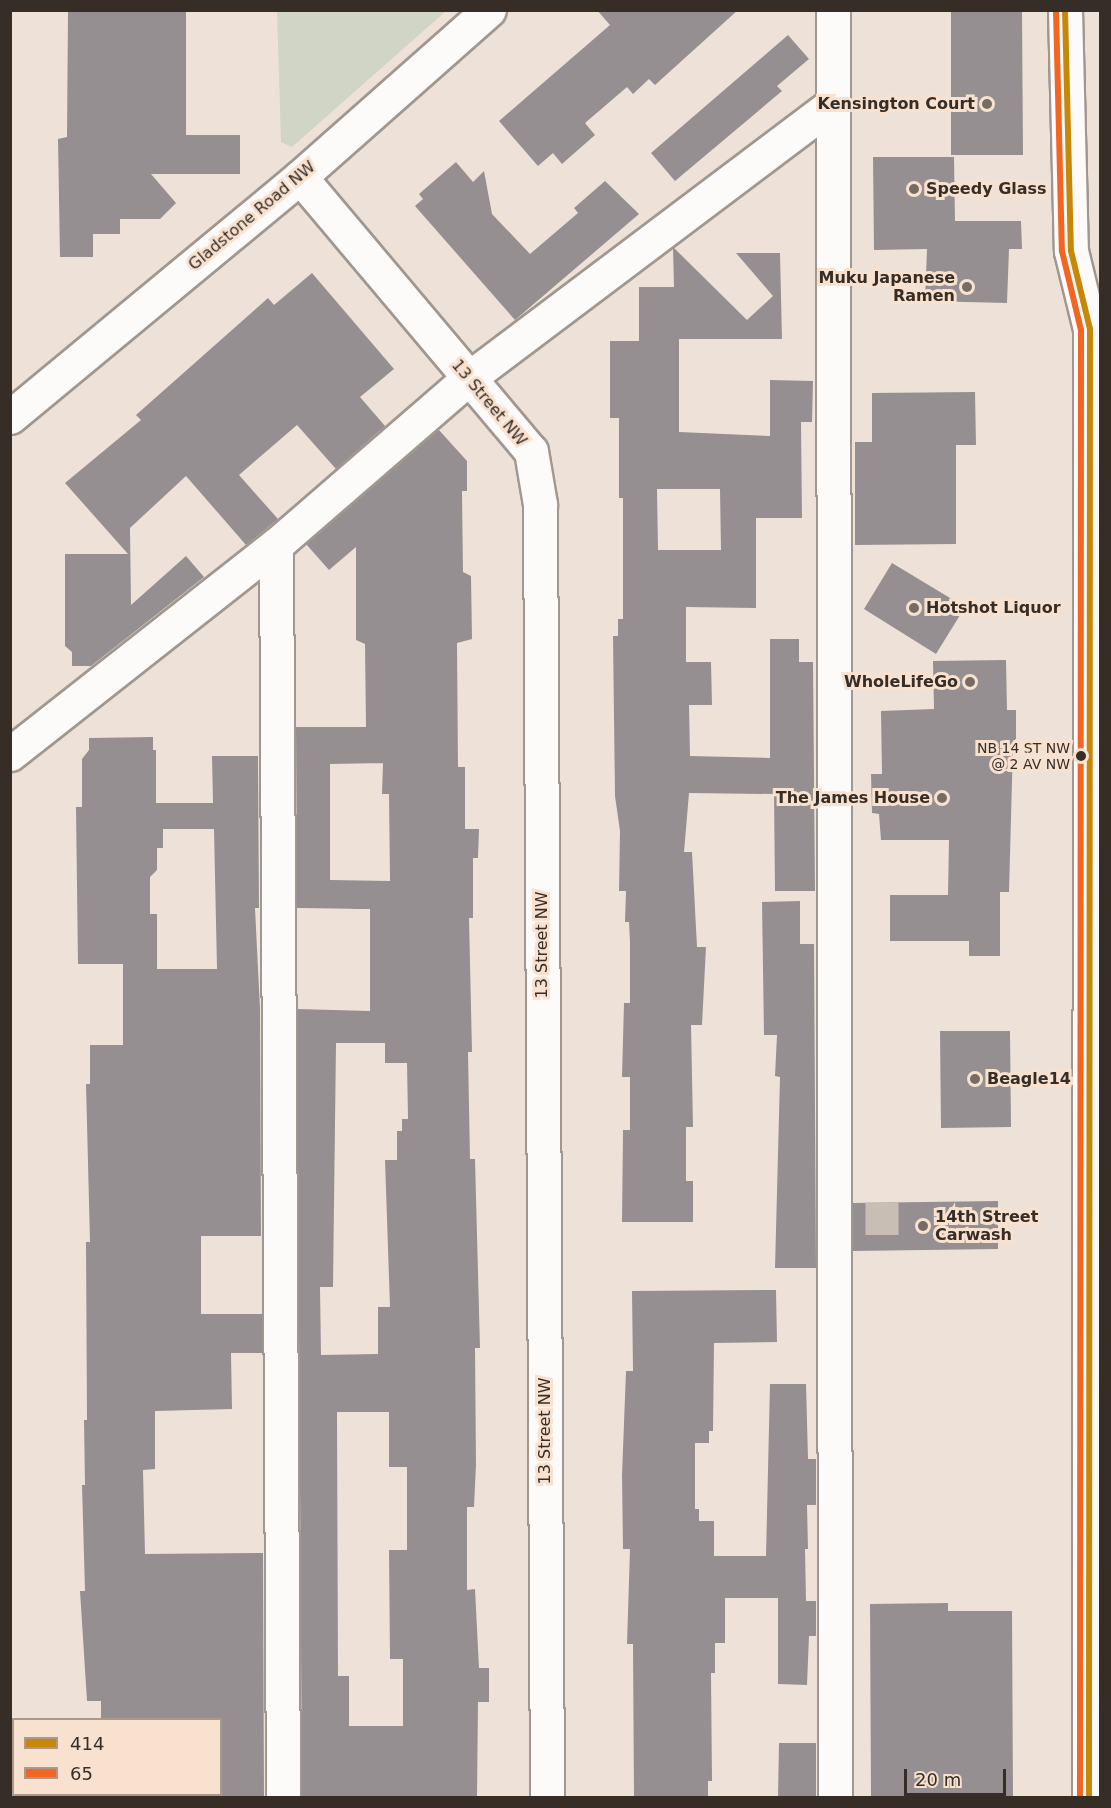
<!DOCTYPE html>
<style>
body{margin:0}
#map{position:relative;width:1111px;height:1808px;overflow:hidden;background:#eee2d8;font-family:"DejaVu Sans",sans-serif}
div>[style]{position:absolute}
.green>*{inset:0;background:#d0d5c5}
.building>*{inset:0;background:#958f91}
.minor-tunnel>*{height:33px;margin-top:-16.5px;transform-origin:0;background:repeating-linear-gradient(90deg,#c9beb4 0 33px,transparent 0 49px)}
.roads{filter:drop-shadow(2px 0 #a09790) drop-shadow(-2px 0 #a09790) drop-shadow(0 2px #a09790) drop-shadow(0 -2px #a09790)}
.minor>*{height:33px;margin:-16.5px;padding:0 16.5px;transform-origin:16.5px;border-radius:16.5px;background:#fcfbf9}
.major>*{height:33px;margin:-16.5px;padding:0 16.5px;transform-origin:16.5px;border-radius:16.5px;background:#fcfbf9}
.bus-1>*{height:6px;margin:-3px;padding:0 3px;transform-origin:3px;border-radius:3px;background:#c7880a}
.bus-2>*{height:6px;margin:-3px;padding:0 3px;transform-origin:3px;border-radius:3px;background:#f26522}
.dots>*{width:16px;height:16px;translate:-50% -50%;box-sizing:border-box;border:3px solid #f8e1ce;border-radius:50%}
span{translate:-50% -50%;white-space:nowrap;text-align:center;line-height:1.15;-webkit-text-stroke:6px #f8e1ce;paint-order:stroke}
.bus-label{font-size:14px;color:#362d26}
.right{translate:-100% -50%;text-align:right}
.poi-label{font-size:16px;color:#362d26;font-weight:700}
.left{translate:0 -50%;text-align:left}
.street-label{font-size:16px;color:#362d26}
.frame{position:absolute;inset:0;border:12px solid #362d26;pointer-events:none}
.legend{position:absolute;left:12px;top:1718px;width:210px;height:78px;box-sizing:border-box;background:#f8e1ce;border:2px solid #aa998b;margin:0;padding:8px 10px;list-style:none;font-size:18px;color:#362d26}
.legend li{display:flex;align-items:center;gap:12px;height:30px}
.legend b{width:30px;border:2px solid #aa998b}
.scale{position:absolute;left:904px;top:1769px;width:102px;height:27px;box-sizing:border-box;border:3px solid #362d26;border-top:0;padding-left:8px;font-size:18px;line-height:21px;white-space:nowrap;color:#362d26;-webkit-text-stroke:4px #f8e1ce;paint-order:stroke}
</style>
<div id="map">
<div class="green">
<div style="clip-path:polygon(277px 11px,277px 10px,446px 11px,292px 147px,281px 142px)"></div>
</div>
<div class="building">
<div style="clip-path:polygon(68px 10px,186px 10px,186px 135px,240px 135px,240px 174px,151px 174px,176px 203px,160px 219px,120px 219px,120px 234px,93px 234px,93px 257px,60px 257px,58px 139px,67px 137px)"></div>
<div style="clip-path:polygon(597px 10px,738px 10px,655px 85px,649px 79px,633px 94px,627px 87px,585px 123px,595px 135px,562px 164px,553px 153px,538px 166px,499px 121px,610px 25px)"></div>
<div style="clip-path:polygon(951px 10px,1022px 10px,1023px 155px,951px 155px)"></div>
<div style="clip-path:polygon(788px 35px,809px 59px,777px 86px,782px 91px,675px 181px,651px 153px)"></div>
<div style="clip-path:polygon(873px 157px,954px 157px,955px 221px,1021px 221px,1022px 249px,1009px 249px,1007px 303px,925px 301px,927px 249px,874px 250px)"></div>
<div style="clip-path:polygon(456px 162px,473px 182px,484px 171px,492px 214px,530px 254px,578px 213px,574px 208px,605px 181px,639px 214px,515px 320px,415px 206px,423px 199px,419px 194px)"></div>
<div style="clip-path:polygon(evenodd,673px 247px,747px 320px,773px 296px,736px 253px,780px 253px,782px 339px,679px 339px,679px 432px,770px 436px,770px 380px,813px 381px,812px 422px,801px 422px,802px 518px,756px 518px,756px 608px,686px 607px,686px 662px,711px 662px,712px 705px,689px 705px,690px 756px,770px 758px,770px 639px,799px 639px,799px 662px,813px 662px,815px 891px,775px 891px,774px 794px,689px 793px,684px 852px,692px 852px,697px 947px,706px 947px,702px 1025px,691px 1025px,693px 1127px,686px 1127px,686px 1181px,693px 1181px,693px 1222px,622px 1222px,623px 1130px,630px 1130px,630px 1077px,622px 1077px,624px 1003px,630px 1003px,630px 942px,629px 922px,625px 922px,626px 891px,619px 891px,620px 831px,615px 796px,613px 636px,618px 636px,618px 619px,623px 619px,623px 498px,619px 498px,619px 418px,610px 418px,610px 341px,639px 341px,639px 287px,674px 287px,673px 247px,657px 489px,720px 489px,721px 550px,658px 550px,657px 489px)"></div>
<div style="clip-path:polygon(312px 273px,394px 369px,360px 397px,385px 426px,336px 469px,297px 425px,239px 475px,278px 519px,246px 545px,186px 476px,130px 528px,131px 605px,186px 556px,204px 577px,91px 666px,72px 666px,72px 652px,65px 646px,65px 554px,128px 554px,65px 483px,141px 420px,136px 415px,268px 298px,274px 305px)"></div>
<div style="clip-path:polygon(975px 392px,976px 445px,956px 445px,956px 544px,855px 545px,855px 442px,872px 442px,872px 393px)"></div>
<div style="clip-path:polygon(evenodd,438px 429px,467px 461px,467px 491px,462px 491px,463px 572px,471px 576px,472px 639px,457px 643px,458px 767px,465px 767px,465px 829px,479px 829px,478px 858px,473px 858px,473px 918px,469px 918px,472px 1052px,468px 1052px,470px 1159px,475px 1159px,480px 1348px,475px 1348px,476px 1464px,474px 1507px,467px 1507px,467px 1590px,475px 1589px,479px 1668px,489px 1668px,489px 1702px,478px 1702px,477px 1797px,302px 1797px,297px 1009px,370px 1011px,370px 909px,297px 908px,296px 727px,366px 727px,365px 644px,356px 640px,356px 547px,329px 570px,306px 544px,438px 429px,383px 763px,382px 794px,389px 794px,390px 881px,330px 880px,330px 764px,383px 763px,438px 429px,336px 1043px,385px 1043px,385px 1063px,407px 1063px,408px 1119px,402px 1119px,402px 1131px,397px 1131px,397px 1160px,385px 1160px,390px 1307px,378px 1307px,378px 1354px,321px 1355px,320px 1287px,333px 1287px,336px 1043px,438px 429px,337px 1412px,389px 1412px,389px 1467px,407px 1467px,407px 1550px,389px 1550px,390px 1659px,403px 1659px,403px 1726px,349px 1726px,349px 1676px,338px 1676px,337px 1412px)"></div>
<div style="clip-path:polygon(892px 563px,965px 607px,936px 654px,864px 609px)"></div>
<div style="clip-path:polygon(1006px 660px,1007px 710px,1016px 710px,1016px 744px,1013px 744px,1009px 892px,1000px 892px,1000px 956px,969px 956px,969px 941px,890px 941px,890px 895px,948px 895px,949px 840px,881px 840px,879px 814px,872px 813px,871px 774px,882px 774px,881px 711px,934px 709px,933px 661px)"></div>
<div style="clip-path:polygon(evenodd,153px 737px,153px 750px,156px 750px,156px 803px,213px 803px,212px 756px,258px 756px,259px 908px,255px 908px,260px 1009px,261px 1236px,201px 1236px,201px 1314px,262px 1314px,262px 1353px,231px 1353px,232px 1409px,155px 1411px,155px 1469px,143px 1470px,145px 1554px,263px 1553px,264px 1797px,220px 1797px,220px 1719px,101px 1719px,101px 1701px,87px 1701px,80px 1591px,85px 1591px,82px 1485px,85px 1485px,84px 1420px,87px 1420px,86px 1242px,90px 1242px,86px 1084px,90px 1084px,90px 1045px,123px 1045px,123px 964px,78px 964px,76px 807px,82px 807px,82px 759px,89px 750px,89px 738px,153px 737px,163px 829px,214px 829px,217px 969px,157px 969px,157px 914px,150px 914px,150px 877px,157px 870px,157px 848px,163px 848px,163px 829px)"></div>
<div style="clip-path:polygon(800px 901px,800px 944px,814px 944px,816px 1268px,775px 1268px,780px 1077px,775px 1076px,777px 1035px,764px 1035px,762px 902px)"></div>
<div style="clip-path:polygon(940px 1031px,1010px 1031px,1011px 1127px,941px 1128px)"></div>
<div style="clip-path:polygon(998px 1201px,998px 1249px,853px 1251px,853px 1203px)"></div>
<div style="clip-path:polygon(776px 1290px,777px 1342px,714px 1343px,713px 1431px,709px 1431px,709px 1443px,695px 1443px,695px 1509px,699px 1509px,699px 1521px,714px 1521px,714px 1556px,766px 1556px,770px 1384px,806px 1384px,808px 1459px,816px 1459px,816px 1505px,807px 1505px,808px 1549px,805px 1549px,806px 1601px,816px 1601px,816px 1636px,809px 1636px,807px 1685px,778px 1684px,778px 1598px,725px 1598px,725px 1643px,715px 1643px,715px 1673px,711px 1673px,712px 1781px,708px 1781px,708px 1797px,634px 1797px,633px 1644px,627px 1644px,630px 1549px,623px 1549px,622px 1475px,626px 1371px,633px 1371px,632px 1291px)"></div>
<div style="clip-path:polygon(948px 1603px,948px 1611px,1012px 1611px,1013px 1797px,871px 1797px,870px 1604px)"></div>
<div style="clip-path:polygon(779px 1743px,816px 1743px,816px 1797px,778px 1797px)"></div>
</div>
<div class="minor-tunnel">
<div style="left:882px;top:1202px;width:48px;rotate:90deg"></div>
</div>
<div class="roads">
<div class="minor">
<div style="left:833px;top:10px;width:1788px;rotate:89.94deg"></div>
<div style="left:300px;top:177px;width:358px;rotate:49.9deg"></div>
<div style="left:531px;top:451px;width:54px;rotate:80.4deg"></div>
<div style="left:540px;top:504px;width:1294px;rotate:89.69deg"></div>
<div style="left:10px;top:417px;width:376px;rotate:-39.6deg"></div>
<div style="left:300px;top:177px;width:252px;rotate:-41.5deg"></div>
<div style="left:276px;top:545px;width:1253px;rotate:89.68deg"></div>
<div style="left:10px;top:754px;width:338px;rotate:-38.2deg"></div>
<div style="left:276px;top:545px;width:255px;rotate:-40.9deg"></div>
<div style="left:469px;top:378px;width:455px;rotate:-37deg"></div>
</div>
<div class="major">
<div style="left:1065px;top:10px;width:241px;rotate:88.6deg"></div>
<div style="left:1071px;top:251px;width:80px;rotate:76.3deg"></div>
<div style="left:1090px;top:329px;width:1469px;rotate:90.04deg"></div>
</div>
</div>
<div class="bus-1">
<div style="left:1065px;top:10px;width:241px;rotate:88.6deg"></div>
<div style="left:1071px;top:251px;width:80px;rotate:76.3deg"></div>
<div style="left:1090px;top:329px;width:1469px;rotate:90.04deg"></div>
</div>
<div class="bus-2">
<div style="left:1056px;top:10px;width:241px;rotate:88.6deg"></div>
<div style="left:1062px;top:251px;width:81px;rotate:76.5deg"></div>
<div style="left:1081px;top:330px;width:1468px;rotate:90.04deg"></div>
</div>
<div class="dots">
<div style="left:987px;top:104px;background:#766c64"></div>
<div style="left:914px;top:189px;background:#766c64"></div>
<div style="left:967px;top:287px;background:#766c64"></div>
<div style="left:914px;top:608px;background:#766c64"></div>
<div style="left:970px;top:682px;background:#766c64"></div>
<div style="left:1081px;top:756px;background:#362d26"></div>
<div style="left:942px;top:798px;background:#766c64"></div>
<div style="left:975px;top:1079px;background:#766c64"></div>
<div style="left:923px;top:1226px;background:#766c64"></div>
</div>
<div class="bus-label">
<span class="right" style="left:1070px;top:756px">NB 14 ST NW<br>@ 2 AV NW</span>
</div>
<div class="poi-label">
<span class="right" style="left:975px;top:104px">Kensington Court</span>
<span class="left" style="left:926px;top:189px">Speedy Glass</span>
<span class="right" style="left:955px;top:287px">Muku Japanese<br>Ramen</span>
<span class="left" style="left:926px;top:608px">Hotshot Liquor</span>
<span class="right" style="left:958px;top:682px">WholeLifeGo</span>
<span class="right" style="left:930px;top:798px">The James House</span>
<span class="left" style="left:987px;top:1079px">Beagle14</span>
<span class="left" style="left:935px;top:1226px">14th Street<br>Carwash</span>
</div>
<div class="street-label">
<span style="left:252px;top:216px;rotate:-40deg">Gladstone Road NW</span>
<span style="left:489px;top:403px;rotate:50deg">13 Street NW</span>
<span style="left:542px;top:945px;rotate:-90deg">13 Street NW</span>
<span style="left:545px;top:1431px;rotate:-90deg">13 Street NW</span>
</div>
<div class="frame"></div>
<ul class="legend">
<li><b style="height:8px;background:#c7880a"></b>414</li>
<li><b style="height:8px;background:#f26522"></b>65</li>
</ul>
<div class="scale">20 m</div>
</div>
